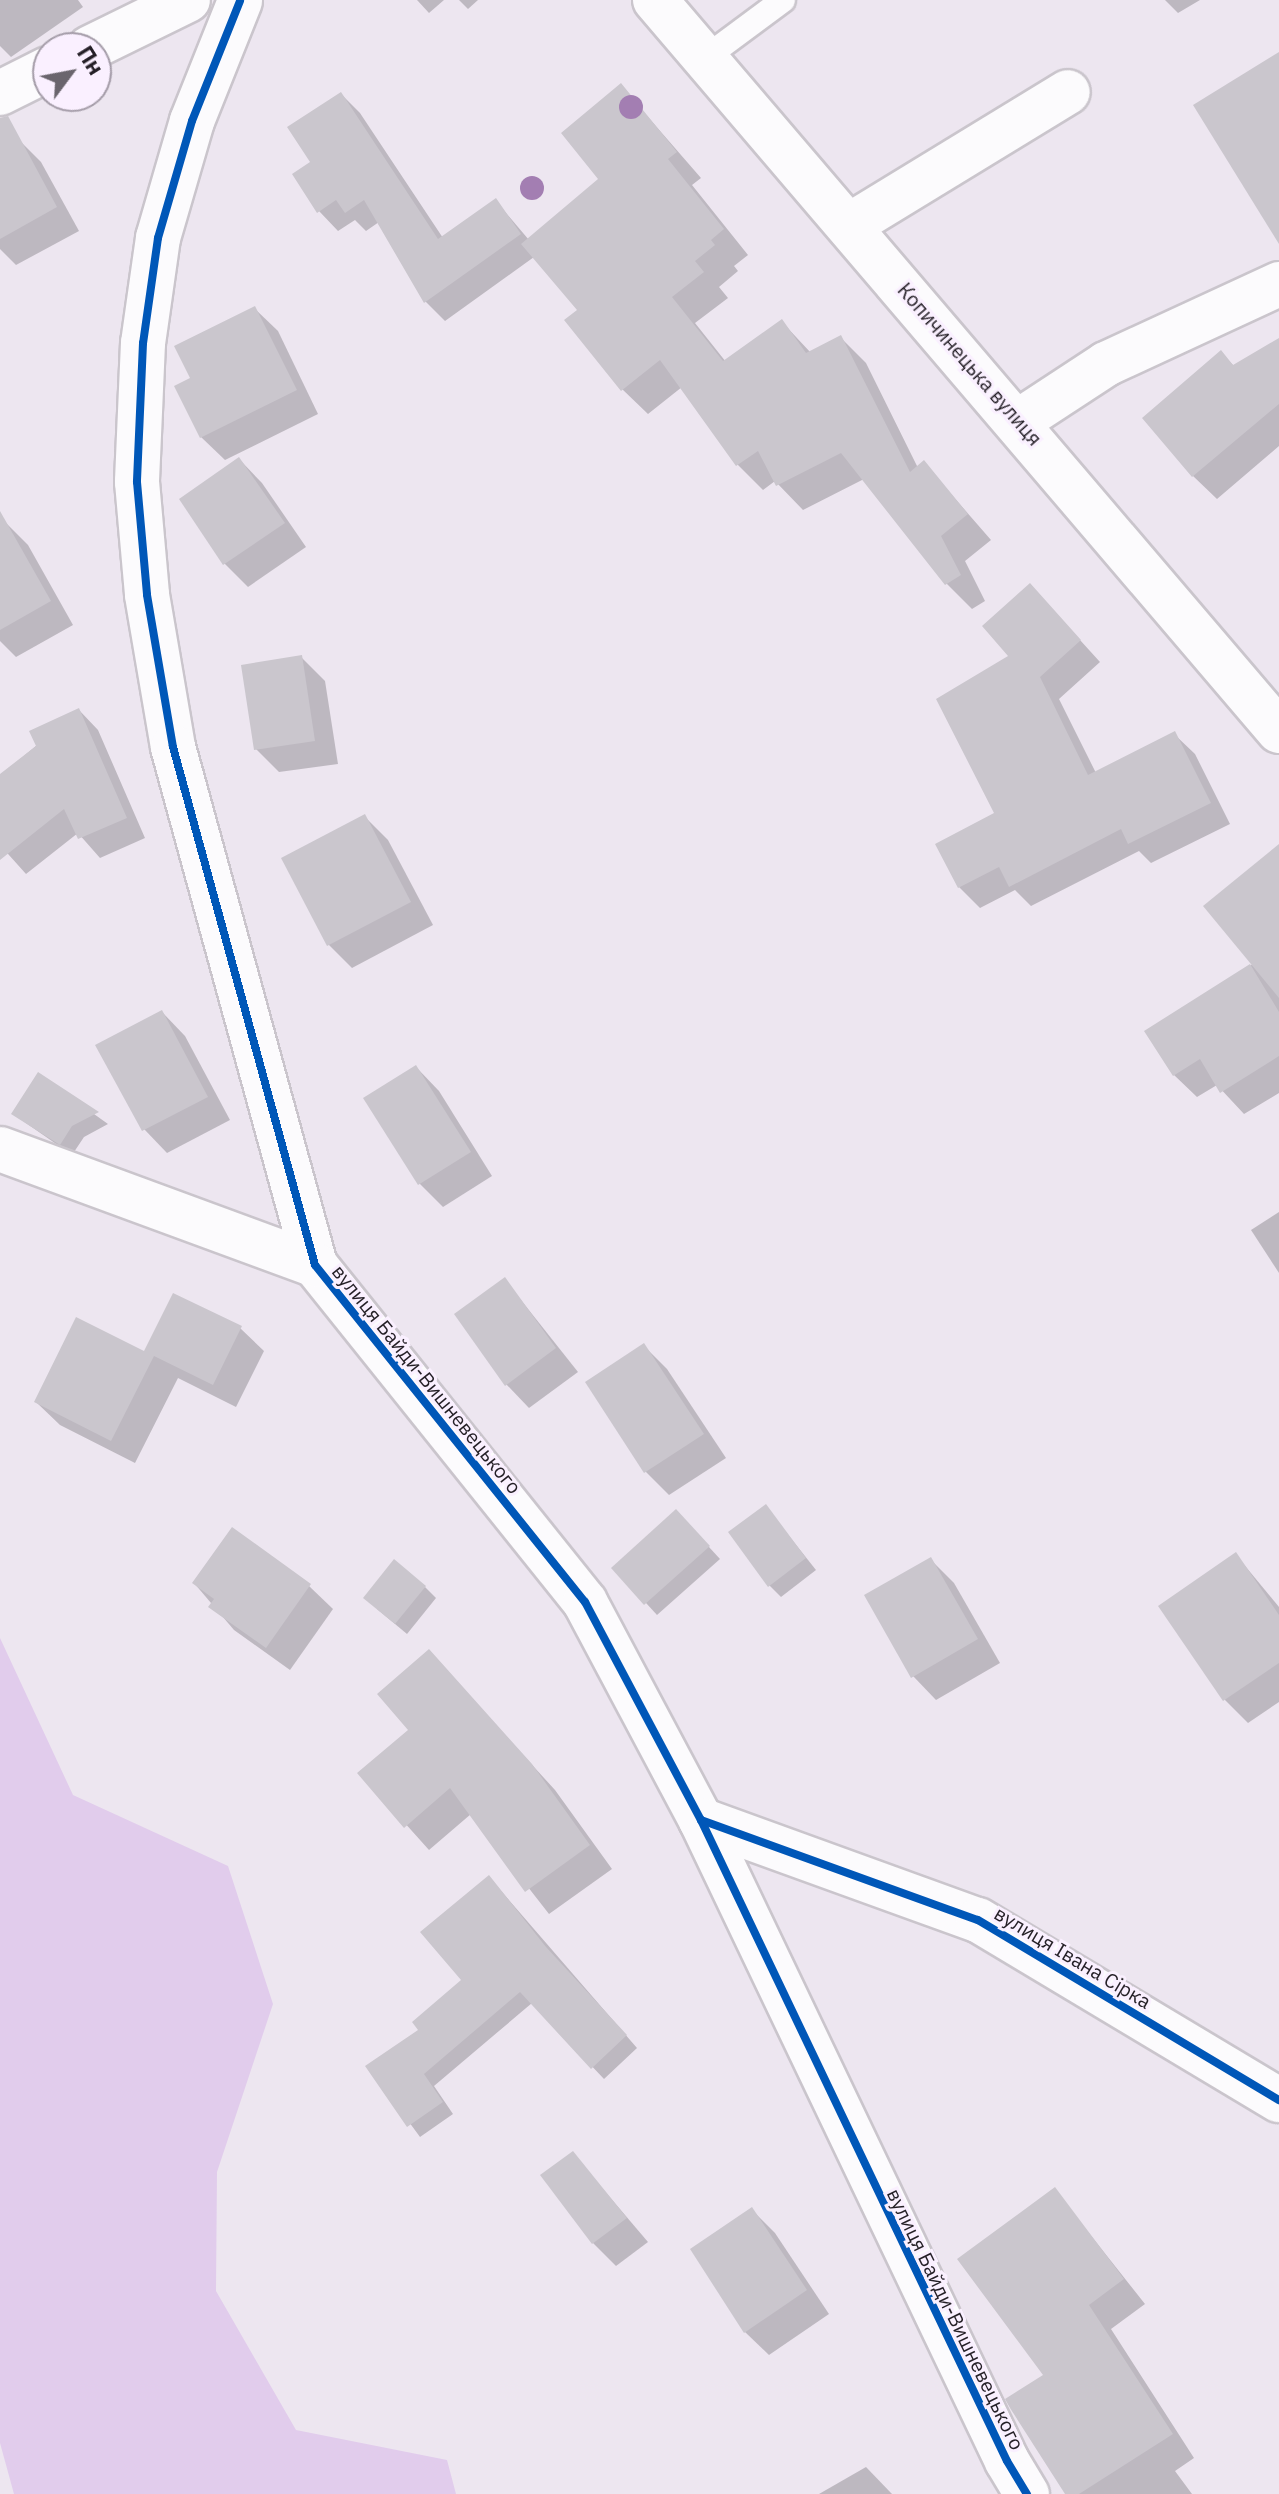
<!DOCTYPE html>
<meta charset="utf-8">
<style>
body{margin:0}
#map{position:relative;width:1279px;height:2494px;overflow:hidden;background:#ede6f0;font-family:"IBM Plex Sans",sans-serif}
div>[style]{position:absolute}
.green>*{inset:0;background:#e1ccec}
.shadow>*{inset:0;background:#0003}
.building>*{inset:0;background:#cac6cd}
.roads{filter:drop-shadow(2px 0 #cac5cc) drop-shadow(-2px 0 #cac5cc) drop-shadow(0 2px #cac5cc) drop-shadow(0 -2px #cac5cc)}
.lane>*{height:24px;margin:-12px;padding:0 12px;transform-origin:12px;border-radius:12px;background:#fcfbfd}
.street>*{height:44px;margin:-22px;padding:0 22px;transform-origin:22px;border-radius:22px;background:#fcfbfd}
.secondary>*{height:44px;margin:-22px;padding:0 22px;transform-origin:22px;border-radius:22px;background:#fcfbfd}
.cycleway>*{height:8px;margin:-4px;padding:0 4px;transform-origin:4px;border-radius:4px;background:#0057b8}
.trees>*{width:24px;height:24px;margin:-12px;border-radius:50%;background:#a37eb2}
span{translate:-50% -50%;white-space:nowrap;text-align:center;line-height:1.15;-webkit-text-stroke:6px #faf0ff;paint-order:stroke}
.street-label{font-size:20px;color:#241f26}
.north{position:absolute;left:32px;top:32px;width:80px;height:80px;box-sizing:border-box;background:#faf0ff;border:2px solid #a49ca8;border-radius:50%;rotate:58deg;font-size:22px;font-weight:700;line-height:32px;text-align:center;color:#241f26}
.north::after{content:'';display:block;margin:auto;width:28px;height:36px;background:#6a656d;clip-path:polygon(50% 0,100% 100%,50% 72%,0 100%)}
</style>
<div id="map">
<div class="green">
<div style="clip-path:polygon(0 1638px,73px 1795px,228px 1866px,273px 2004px,217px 2172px,216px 2291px,296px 2430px,447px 2460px,456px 2494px,14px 2494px,0 2443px)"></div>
</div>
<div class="shadow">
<div style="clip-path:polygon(0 0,78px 0,83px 7px,11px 57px,0 46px)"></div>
<div style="clip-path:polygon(417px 0,444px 0,429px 13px)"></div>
<div style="clip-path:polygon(459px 0,478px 0,468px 9px)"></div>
<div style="clip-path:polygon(1165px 0,1200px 0,1178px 13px)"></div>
<div style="clip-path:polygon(621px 86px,701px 178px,692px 185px,748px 255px,734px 266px,738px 271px,719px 287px,728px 298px,695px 323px,726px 362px,782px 322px,811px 353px,841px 338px,866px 363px,918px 468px,924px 463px,991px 540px,965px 561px,985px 601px,972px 609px,947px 584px,864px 479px,803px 510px,775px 481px,763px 490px,738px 465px,682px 387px,648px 414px,622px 389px,580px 310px,534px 257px,445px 321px,425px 301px,379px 222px,366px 231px,355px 220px,338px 231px,319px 211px,313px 163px,341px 94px,360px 113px,443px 238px,495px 200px,529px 240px,601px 179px)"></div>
<div style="clip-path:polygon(18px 139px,41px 162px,79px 231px,16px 265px,0 249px,0 148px)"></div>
<div style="clip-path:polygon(254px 308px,278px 331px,318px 414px,225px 460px,201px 437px,193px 379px)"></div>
<div style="clip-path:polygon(1279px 340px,1279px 446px,1217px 499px,1193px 476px,1221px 353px,1234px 366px)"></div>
<div style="clip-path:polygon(239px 459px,262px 483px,306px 547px,248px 587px,224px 563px)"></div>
<div style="clip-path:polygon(4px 521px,28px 545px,73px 625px,16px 657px,0 641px,0 524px)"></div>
<div style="clip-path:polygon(1030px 585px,1100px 662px,1059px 699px,1096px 773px,1174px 734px,1195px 754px,1230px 824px,1151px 863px,1139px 851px,1031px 906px,1015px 890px,980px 908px,959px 887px,996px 813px,1011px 656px)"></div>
<div style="clip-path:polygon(302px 658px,325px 681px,338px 764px,279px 772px,256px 749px)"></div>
<div style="clip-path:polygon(79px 710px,98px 730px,145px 838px,100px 858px,78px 833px,26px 874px,0 845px,0 776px)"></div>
<div style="clip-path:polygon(365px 817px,388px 840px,433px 925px,352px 968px,328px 944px)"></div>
<div style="clip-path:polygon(1279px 855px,1279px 1093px,1244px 1114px,1217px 1085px,1197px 1097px,1174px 1075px,1147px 1031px,1253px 964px)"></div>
<div style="clip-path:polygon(162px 1012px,185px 1036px,230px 1120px,167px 1153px,144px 1129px)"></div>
<div style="clip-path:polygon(416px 1067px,439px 1091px,492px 1176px,443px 1207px,420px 1184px)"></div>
<div style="clip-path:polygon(38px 1074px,108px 1124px,84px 1137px,72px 1155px,13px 1114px)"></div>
<div style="clip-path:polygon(1279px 1212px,1279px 1273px,1251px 1230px)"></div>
<div style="clip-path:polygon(505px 1280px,578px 1372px,529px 1408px,506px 1384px)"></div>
<div style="clip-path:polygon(240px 1328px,264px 1351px,236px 1407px,178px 1378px,135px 1463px,60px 1425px,36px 1402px,145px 1353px)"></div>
<div style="clip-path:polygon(644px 1346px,667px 1369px,726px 1458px,669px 1495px,646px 1472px,588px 1382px)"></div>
<div style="clip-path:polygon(766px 1507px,816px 1570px,781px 1597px,769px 1585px)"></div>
<div style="clip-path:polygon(687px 1523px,720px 1559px,657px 1615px,614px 1568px)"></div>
<div style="clip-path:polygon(1236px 1555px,1279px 1607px,1279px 1702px,1248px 1723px,1225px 1700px)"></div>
<div style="clip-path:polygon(930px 1559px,954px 1583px,1000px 1663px,936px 1700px,913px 1676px)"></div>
<div style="clip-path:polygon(194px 1583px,309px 1586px,333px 1609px,290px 1670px,234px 1630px)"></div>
<div style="clip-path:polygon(425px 1587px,436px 1598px,407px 1634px,377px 1609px)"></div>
<div style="clip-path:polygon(429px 1652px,555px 1790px,612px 1869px,549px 1914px,471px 1814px,429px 1850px,360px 1773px,410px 1730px)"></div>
<div style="clip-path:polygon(489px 1877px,637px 2048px,604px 2079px,532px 2003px,434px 2086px,453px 2114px,420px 2137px,368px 2066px,421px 2030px,463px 1980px)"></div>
<div style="clip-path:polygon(573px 2154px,648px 2242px,616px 2266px,593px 2243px)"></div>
<div style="clip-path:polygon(1054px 2189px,1145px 2304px,1111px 2329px,1194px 2458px,1175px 2471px,1192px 2494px,1067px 2494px,1046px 2376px)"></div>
<div style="clip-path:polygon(752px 2210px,775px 2233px,829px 2314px,769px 2355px,745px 2332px)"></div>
<div style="clip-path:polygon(866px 2467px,892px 2494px,819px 2494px)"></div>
</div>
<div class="building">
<div style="clip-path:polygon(1279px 52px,1279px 244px,1193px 105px)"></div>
<div style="clip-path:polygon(621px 83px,677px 152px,668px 159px,724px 229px,711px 240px,715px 245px,695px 261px,704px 272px,672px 297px,723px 361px,782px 319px,806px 353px,841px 335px,910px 472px,924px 460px,968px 514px,941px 536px,961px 575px,945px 585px,841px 453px,776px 486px,758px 451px,736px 466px,660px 360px,621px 391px,564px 320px,577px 310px,521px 244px,598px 179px,561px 133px)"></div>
<div style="clip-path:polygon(341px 92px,438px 239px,496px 198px,521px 234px,424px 303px,364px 200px,345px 213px,336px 200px,317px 213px,292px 174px,310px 162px,287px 127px)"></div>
<div style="clip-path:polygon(8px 116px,57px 207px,0 239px,0 118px)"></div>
<div style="clip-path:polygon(255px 306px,297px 390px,200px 438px,174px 386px,190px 378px,174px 346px)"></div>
<div style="clip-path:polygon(1279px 338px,1279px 404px,1192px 477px,1142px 418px,1221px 350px,1233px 365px)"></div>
<div style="clip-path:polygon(239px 457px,285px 523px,223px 565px,179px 499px)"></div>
<div style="clip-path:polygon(0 511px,51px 601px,0 630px)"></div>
<div style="clip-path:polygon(1030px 583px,1081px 640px,1040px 677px,1088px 775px,1175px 731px,1211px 803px,1128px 844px,1121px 829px,1009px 887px,999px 867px,958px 888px,935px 844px,994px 813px,936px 699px,1008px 656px,982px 626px)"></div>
<div style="clip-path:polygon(302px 655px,315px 741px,254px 750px,241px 665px)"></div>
<div style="clip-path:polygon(79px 708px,127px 818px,78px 839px,64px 809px,0 860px,0 774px,36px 746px,29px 731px)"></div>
<div style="clip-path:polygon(365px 814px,411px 902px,327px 946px,281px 858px)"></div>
<div style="clip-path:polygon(1279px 844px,1279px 998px,1203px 906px)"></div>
<div style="clip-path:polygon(1250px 964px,1279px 1012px,1279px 1056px,1220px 1093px,1200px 1059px,1173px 1076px,1144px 1031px)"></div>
<div style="clip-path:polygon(162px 1010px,208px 1097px,142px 1131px,95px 1045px)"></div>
<div style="clip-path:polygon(416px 1065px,471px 1152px,418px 1185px,363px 1098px)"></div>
<div style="clip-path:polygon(38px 1072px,99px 1112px,72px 1126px,60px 1145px,11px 1114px)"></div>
<div style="clip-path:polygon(505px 1277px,556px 1348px,505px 1386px,454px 1314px)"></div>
<div style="clip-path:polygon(173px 1293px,242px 1326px,213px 1385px,154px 1356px,111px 1441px,34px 1402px,76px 1317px,144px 1351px)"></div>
<div style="clip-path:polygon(644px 1343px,704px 1434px,644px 1473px,585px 1382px)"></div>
<div style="clip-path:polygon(766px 1504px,806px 1558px,768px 1587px,728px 1532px)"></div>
<div style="clip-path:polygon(676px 1509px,710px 1546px,644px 1605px,611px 1568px)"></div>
<div style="clip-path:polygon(232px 1527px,311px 1584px,266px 1648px,208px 1607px,214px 1599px,192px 1583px)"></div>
<div style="clip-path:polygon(1236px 1552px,1279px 1615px,1279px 1663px,1223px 1701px,1158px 1606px)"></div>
<div style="clip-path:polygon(931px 1557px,978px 1639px,911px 1678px,864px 1595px)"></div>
<div style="clip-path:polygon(394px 1559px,426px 1586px,395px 1624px,363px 1598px)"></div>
<div style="clip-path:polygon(429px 1649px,532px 1764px,590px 1845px,525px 1892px,450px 1788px,404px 1828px,357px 1773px,408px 1730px,377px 1694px)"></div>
<div style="clip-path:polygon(489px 1875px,546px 1947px,627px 2035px,591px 2069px,520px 1992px,424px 2074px,443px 2102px,407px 2127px,365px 2066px,418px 2030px,412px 2022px,461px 1980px,420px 1932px)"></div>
<div style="clip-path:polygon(573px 2151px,627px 2218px,592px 2244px,540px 2175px)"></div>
<div style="clip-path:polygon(1055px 2187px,1124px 2279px,1089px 2305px,1173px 2434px,1079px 2494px,1065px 2494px,1010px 2408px,1005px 2399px,1043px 2375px,957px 2259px)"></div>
<div style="clip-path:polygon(752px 2207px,807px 2290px,744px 2333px,690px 2249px)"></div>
</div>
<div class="roads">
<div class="lane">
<div style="left:705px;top:58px;width:97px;rotate:-36.6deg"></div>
</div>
<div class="street">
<div style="left:240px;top:1px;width:129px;rotate:111.8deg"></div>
<div style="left:192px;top:121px;width:122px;rotate:106.2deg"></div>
<div style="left:158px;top:238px;width:106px;rotate:98.1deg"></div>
<div style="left:143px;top:343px;width:139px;rotate:92.5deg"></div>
<div style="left:137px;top:482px;width:113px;rotate:84.9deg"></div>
<div style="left:147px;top:595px;width:154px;rotate:80.3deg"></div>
<div style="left:173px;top:747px;width:537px;rotate:74.67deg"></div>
<div style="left:315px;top:1265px;width:432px;rotate:51.3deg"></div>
<div style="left:585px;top:1602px;width:247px;rotate:62deg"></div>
<div style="left:701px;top:1820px;width:710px;rotate:64.48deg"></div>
<div style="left:1007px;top:2461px;width:39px;rotate:59deg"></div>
<div style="left:90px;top:48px;width:109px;rotate:-26.1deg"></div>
<div style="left:0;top:93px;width:54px;rotate:-26.6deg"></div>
<div style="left:850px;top:225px;width:255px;rotate:-31.4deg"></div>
<div style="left:1019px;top:421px;width:104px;rotate:-33.2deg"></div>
<div style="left:1106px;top:364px;width:191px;rotate:-24.8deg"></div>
<div style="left:0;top:1149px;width:336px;rotate:20.2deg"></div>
<div style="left:701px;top:1820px;width:294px;rotate:19.9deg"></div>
<div style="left:978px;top:1920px;width:351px;rotate:30.9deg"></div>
</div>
<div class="secondary">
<div style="left:655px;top:0;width:961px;rotate:49.52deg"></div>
</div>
</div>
<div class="cycleway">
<div style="left:240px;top:1px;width:129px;rotate:111.8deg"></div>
<div style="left:192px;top:121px;width:122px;rotate:106.2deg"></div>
<div style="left:158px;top:238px;width:106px;rotate:98.1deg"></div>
<div style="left:143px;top:343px;width:139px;rotate:92.5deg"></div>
<div style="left:137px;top:482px;width:113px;rotate:84.9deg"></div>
<div style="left:147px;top:595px;width:154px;rotate:80.3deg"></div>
<div style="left:173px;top:747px;width:537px;rotate:74.67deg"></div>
<div style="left:315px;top:1265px;width:432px;rotate:51.3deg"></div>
<div style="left:585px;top:1602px;width:247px;rotate:62deg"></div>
<div style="left:701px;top:1820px;width:710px;rotate:64.48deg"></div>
<div style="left:1007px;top:2461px;width:39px;rotate:59deg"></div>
<div style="left:701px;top:1820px;width:294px;rotate:19.9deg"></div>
<div style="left:978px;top:1920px;width:351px;rotate:30.9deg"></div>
</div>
<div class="trees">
<div style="left:631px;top:107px"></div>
<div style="left:532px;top:188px"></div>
</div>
<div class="street-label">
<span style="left:970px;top:364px;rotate:49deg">Копичинецька вулиця</span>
<span style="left:427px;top:1379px;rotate:51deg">вулиця Байди-Вишневецького</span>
<span style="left:1073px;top:1957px;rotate:31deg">вулиця Івана Сірка</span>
<span style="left:956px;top:2319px;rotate:64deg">вулиця Байди-Вишневецького</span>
</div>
<div class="north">Пн</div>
</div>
